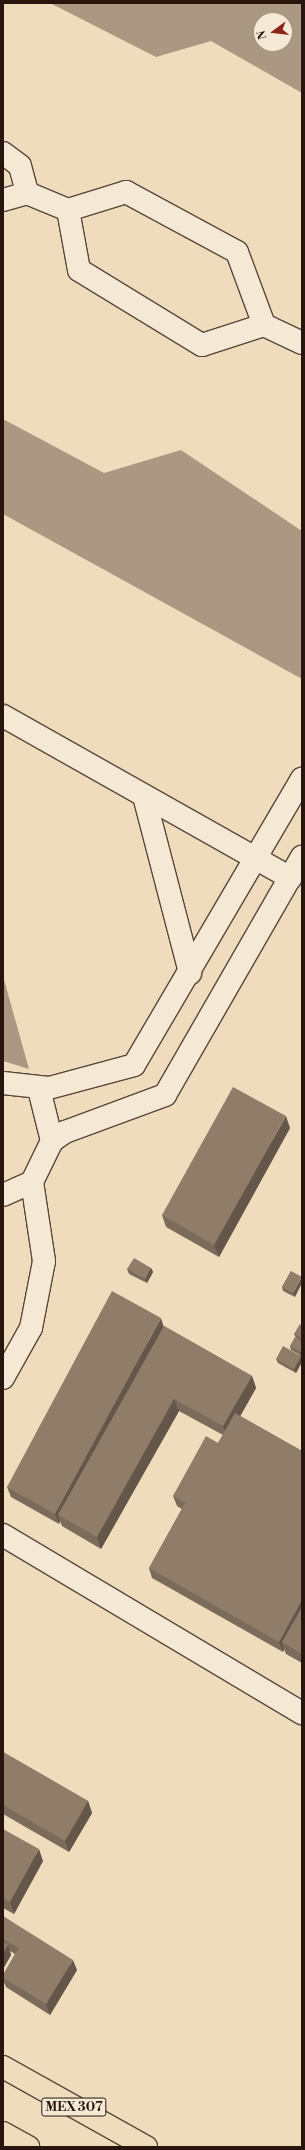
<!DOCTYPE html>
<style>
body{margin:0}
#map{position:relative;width:305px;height:2150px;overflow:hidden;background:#efdcbd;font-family:"Libre Bodoni",serif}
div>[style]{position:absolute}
.water>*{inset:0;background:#ab9882}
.roads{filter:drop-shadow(1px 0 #59473a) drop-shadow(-1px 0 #59473a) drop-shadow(0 1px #59473a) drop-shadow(0 -1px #59473a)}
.minor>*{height:22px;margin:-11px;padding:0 11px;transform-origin:11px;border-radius:11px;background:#f5e8d4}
.highway>*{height:22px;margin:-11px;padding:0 11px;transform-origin:11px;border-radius:11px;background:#efdcbd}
.wall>*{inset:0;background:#7b6b5a}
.shaded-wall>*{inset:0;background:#64574a}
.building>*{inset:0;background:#8f7c69}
span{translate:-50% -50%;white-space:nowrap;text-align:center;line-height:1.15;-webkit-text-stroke:3px #f5e8d4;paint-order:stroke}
.shield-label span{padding:1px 3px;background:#f5e8d4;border:1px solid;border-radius:3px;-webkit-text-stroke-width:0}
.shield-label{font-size:13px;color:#27150e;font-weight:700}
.frame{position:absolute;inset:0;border:4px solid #27150e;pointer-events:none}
.north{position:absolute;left:253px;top:12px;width:40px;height:40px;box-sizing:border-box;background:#f5e8d4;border:1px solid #a39485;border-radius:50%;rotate:255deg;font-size:11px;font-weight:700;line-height:16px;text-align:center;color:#27150e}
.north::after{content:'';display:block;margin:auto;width:14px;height:18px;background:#8f2418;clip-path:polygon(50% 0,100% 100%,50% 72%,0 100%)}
</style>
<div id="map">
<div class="water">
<div style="clip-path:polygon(evenodd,50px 3px,302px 3px,302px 93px,211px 41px,156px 57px,50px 3px,261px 20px,285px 20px,285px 44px,261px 44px,261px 20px)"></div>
<div style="clip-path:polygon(3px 419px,104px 473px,181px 450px,302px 531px,302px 679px,3px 514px)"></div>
<div style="clip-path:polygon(3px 976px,29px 1069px,3px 1061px)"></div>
</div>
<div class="roads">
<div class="minor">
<div style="left:3px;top:153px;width:21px;rotate:37deg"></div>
<div style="left:20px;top:166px;width:28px;rotate:75deg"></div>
<div style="left:27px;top:193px;width:44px;rotate:22.5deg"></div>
<div style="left:68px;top:210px;width:61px;rotate:-17.2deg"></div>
<div style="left:126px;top:192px;width:126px;rotate:28.4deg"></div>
<div style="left:237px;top:252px;width:78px;rotate:69.7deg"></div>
<div style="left:264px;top:325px;width:42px;rotate:25.3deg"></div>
<div style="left:3px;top:200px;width:25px;rotate:-16deg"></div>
<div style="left:68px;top:210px;width:61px;rotate:79.6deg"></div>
<div style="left:79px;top:270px;width:144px;rotate:31.4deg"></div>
<div style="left:202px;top:345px;width:65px;rotate:-17.9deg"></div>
<div style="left:3px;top:716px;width:330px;rotate:29.4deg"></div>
<div style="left:144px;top:796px;width:183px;rotate:75.4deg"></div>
<div style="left:3px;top:1083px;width:46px;rotate:6.2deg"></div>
<div style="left:49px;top:1088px;width:88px;rotate:-15.1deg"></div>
<div style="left:134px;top:1065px;width:332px;rotate:-59.6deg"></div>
<div style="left:39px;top:1089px;width:54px;rotate:76deg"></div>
<div style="left:3px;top:1195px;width:32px;rotate:-24deg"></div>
<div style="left:32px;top:1182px;width:46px;rotate:-64deg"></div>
<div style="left:52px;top:1141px;width:16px;rotate:-35deg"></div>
<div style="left:65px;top:1132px;width:107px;rotate:-20.3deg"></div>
<div style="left:165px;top:1095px;width:275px;rotate:-60.1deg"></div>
<div style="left:3px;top:1378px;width:57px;rotate:-60.8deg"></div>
<div style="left:31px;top:1328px;width:68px;rotate:-79deg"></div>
<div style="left:44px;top:1261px;width:80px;rotate:-98.6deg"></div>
<div style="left:3px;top:1535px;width:348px;rotate:30.8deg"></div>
</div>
<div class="highway">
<div style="left:3px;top:2067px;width:164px;rotate:29.2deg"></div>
<div style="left:3px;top:2133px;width:29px;rotate:29deg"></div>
</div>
</div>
<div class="wall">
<div style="clip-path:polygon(290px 1128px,219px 1257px,166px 1227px,162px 1215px)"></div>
<div style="clip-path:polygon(151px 1268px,153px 1272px,147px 1283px,129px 1274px,127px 1269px)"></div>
<div style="clip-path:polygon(291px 1271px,295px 1297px,283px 1291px,282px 1287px)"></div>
<div style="clip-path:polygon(164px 1326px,252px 1376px,256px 1388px,240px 1416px,302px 1451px,302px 1663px,286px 1654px,284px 1649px,283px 1652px,152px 1578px,149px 1568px,182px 1509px,177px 1506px,173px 1496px,218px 1443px,223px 1435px,179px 1411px,101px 1549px,62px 1526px,60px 1521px,59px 1524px,11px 1497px,7px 1487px)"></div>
<div style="clip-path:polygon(302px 1326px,302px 1357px,301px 1356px,302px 1362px,296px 1373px,278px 1363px,276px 1359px,300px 1355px,291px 1350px,290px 1346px,296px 1338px,294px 1334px)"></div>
<div style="clip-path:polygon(3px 1752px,88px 1801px,92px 1813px,69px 1852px,3px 1814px)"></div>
<div style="clip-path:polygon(3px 1829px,43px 1861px,14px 1914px,3px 1908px)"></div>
<div style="clip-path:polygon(3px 1916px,77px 1970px,50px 2015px,6px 1987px,3px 1980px,3px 1975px,15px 1954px,10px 1951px,11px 1955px,3px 1969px)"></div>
</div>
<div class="shaded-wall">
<div style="clip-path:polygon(286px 1116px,290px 1128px,219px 1257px,214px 1245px)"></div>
<div style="clip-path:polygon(151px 1268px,153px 1272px,147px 1283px,145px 1279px)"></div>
<div style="clip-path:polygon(302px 1277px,302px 1283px,295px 1297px,293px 1293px)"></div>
<div style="clip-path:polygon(161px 1318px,164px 1328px,58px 1515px,60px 1521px,59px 1524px,55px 1514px)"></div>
<div style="clip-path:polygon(301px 1356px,302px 1362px,296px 1373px,294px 1369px)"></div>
<div style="clip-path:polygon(252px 1376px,256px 1388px,228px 1438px,223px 1426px)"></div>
<div style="clip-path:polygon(174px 1399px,179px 1411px,101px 1549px,97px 1537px)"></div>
<div style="clip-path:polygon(302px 1600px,302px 1617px,282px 1642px,284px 1649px,283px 1652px,279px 1642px)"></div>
<div style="clip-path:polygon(88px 1801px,92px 1813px,69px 1852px,65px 1841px)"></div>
<div style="clip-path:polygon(39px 1849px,43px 1861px,14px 1914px,10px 1902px)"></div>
<div style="clip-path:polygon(8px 1945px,11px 1955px,3px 1969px,3px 1953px)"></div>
<div style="clip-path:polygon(73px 1960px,77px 1970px,50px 2015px,46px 2004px)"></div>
</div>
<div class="building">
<div style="clip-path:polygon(233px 1087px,286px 1116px,214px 1245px,162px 1215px)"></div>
<div style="clip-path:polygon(134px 1258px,151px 1268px,145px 1279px,127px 1269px)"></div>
<div style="clip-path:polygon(291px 1271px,302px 1277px,293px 1293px,282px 1287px)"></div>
<div style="clip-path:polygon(112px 1291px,161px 1318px,55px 1514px,7px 1487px)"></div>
<div style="clip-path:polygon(300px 1324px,302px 1326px,302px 1338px,294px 1334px)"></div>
<div style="clip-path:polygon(164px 1326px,252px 1376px,223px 1426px,174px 1399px,97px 1537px,58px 1515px)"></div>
<div style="clip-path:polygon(295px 1337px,302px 1341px,302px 1353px,290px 1346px)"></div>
<div style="clip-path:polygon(283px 1346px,301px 1356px,294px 1369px,276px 1359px)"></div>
<div style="clip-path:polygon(235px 1413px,302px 1451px,302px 1600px,279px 1642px,149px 1568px,185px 1503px,173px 1496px,206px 1436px,218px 1443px)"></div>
<div style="clip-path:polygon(302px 1607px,302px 1654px,282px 1642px)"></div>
<div style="clip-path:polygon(3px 1752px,88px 1801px,65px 1841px,3px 1805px)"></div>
<div style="clip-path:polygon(3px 1829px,39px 1849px,10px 1902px,3px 1898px)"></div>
<div style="clip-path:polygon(3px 1916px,73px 1960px,46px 2004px,3px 1978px,3px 1975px,19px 1948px,3px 1939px)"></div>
<div style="clip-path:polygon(3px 1942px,8px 1945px,3px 1953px)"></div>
</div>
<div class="shield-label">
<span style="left:74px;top:2107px">MEX 307</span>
</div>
<div class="frame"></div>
<div class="north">N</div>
</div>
